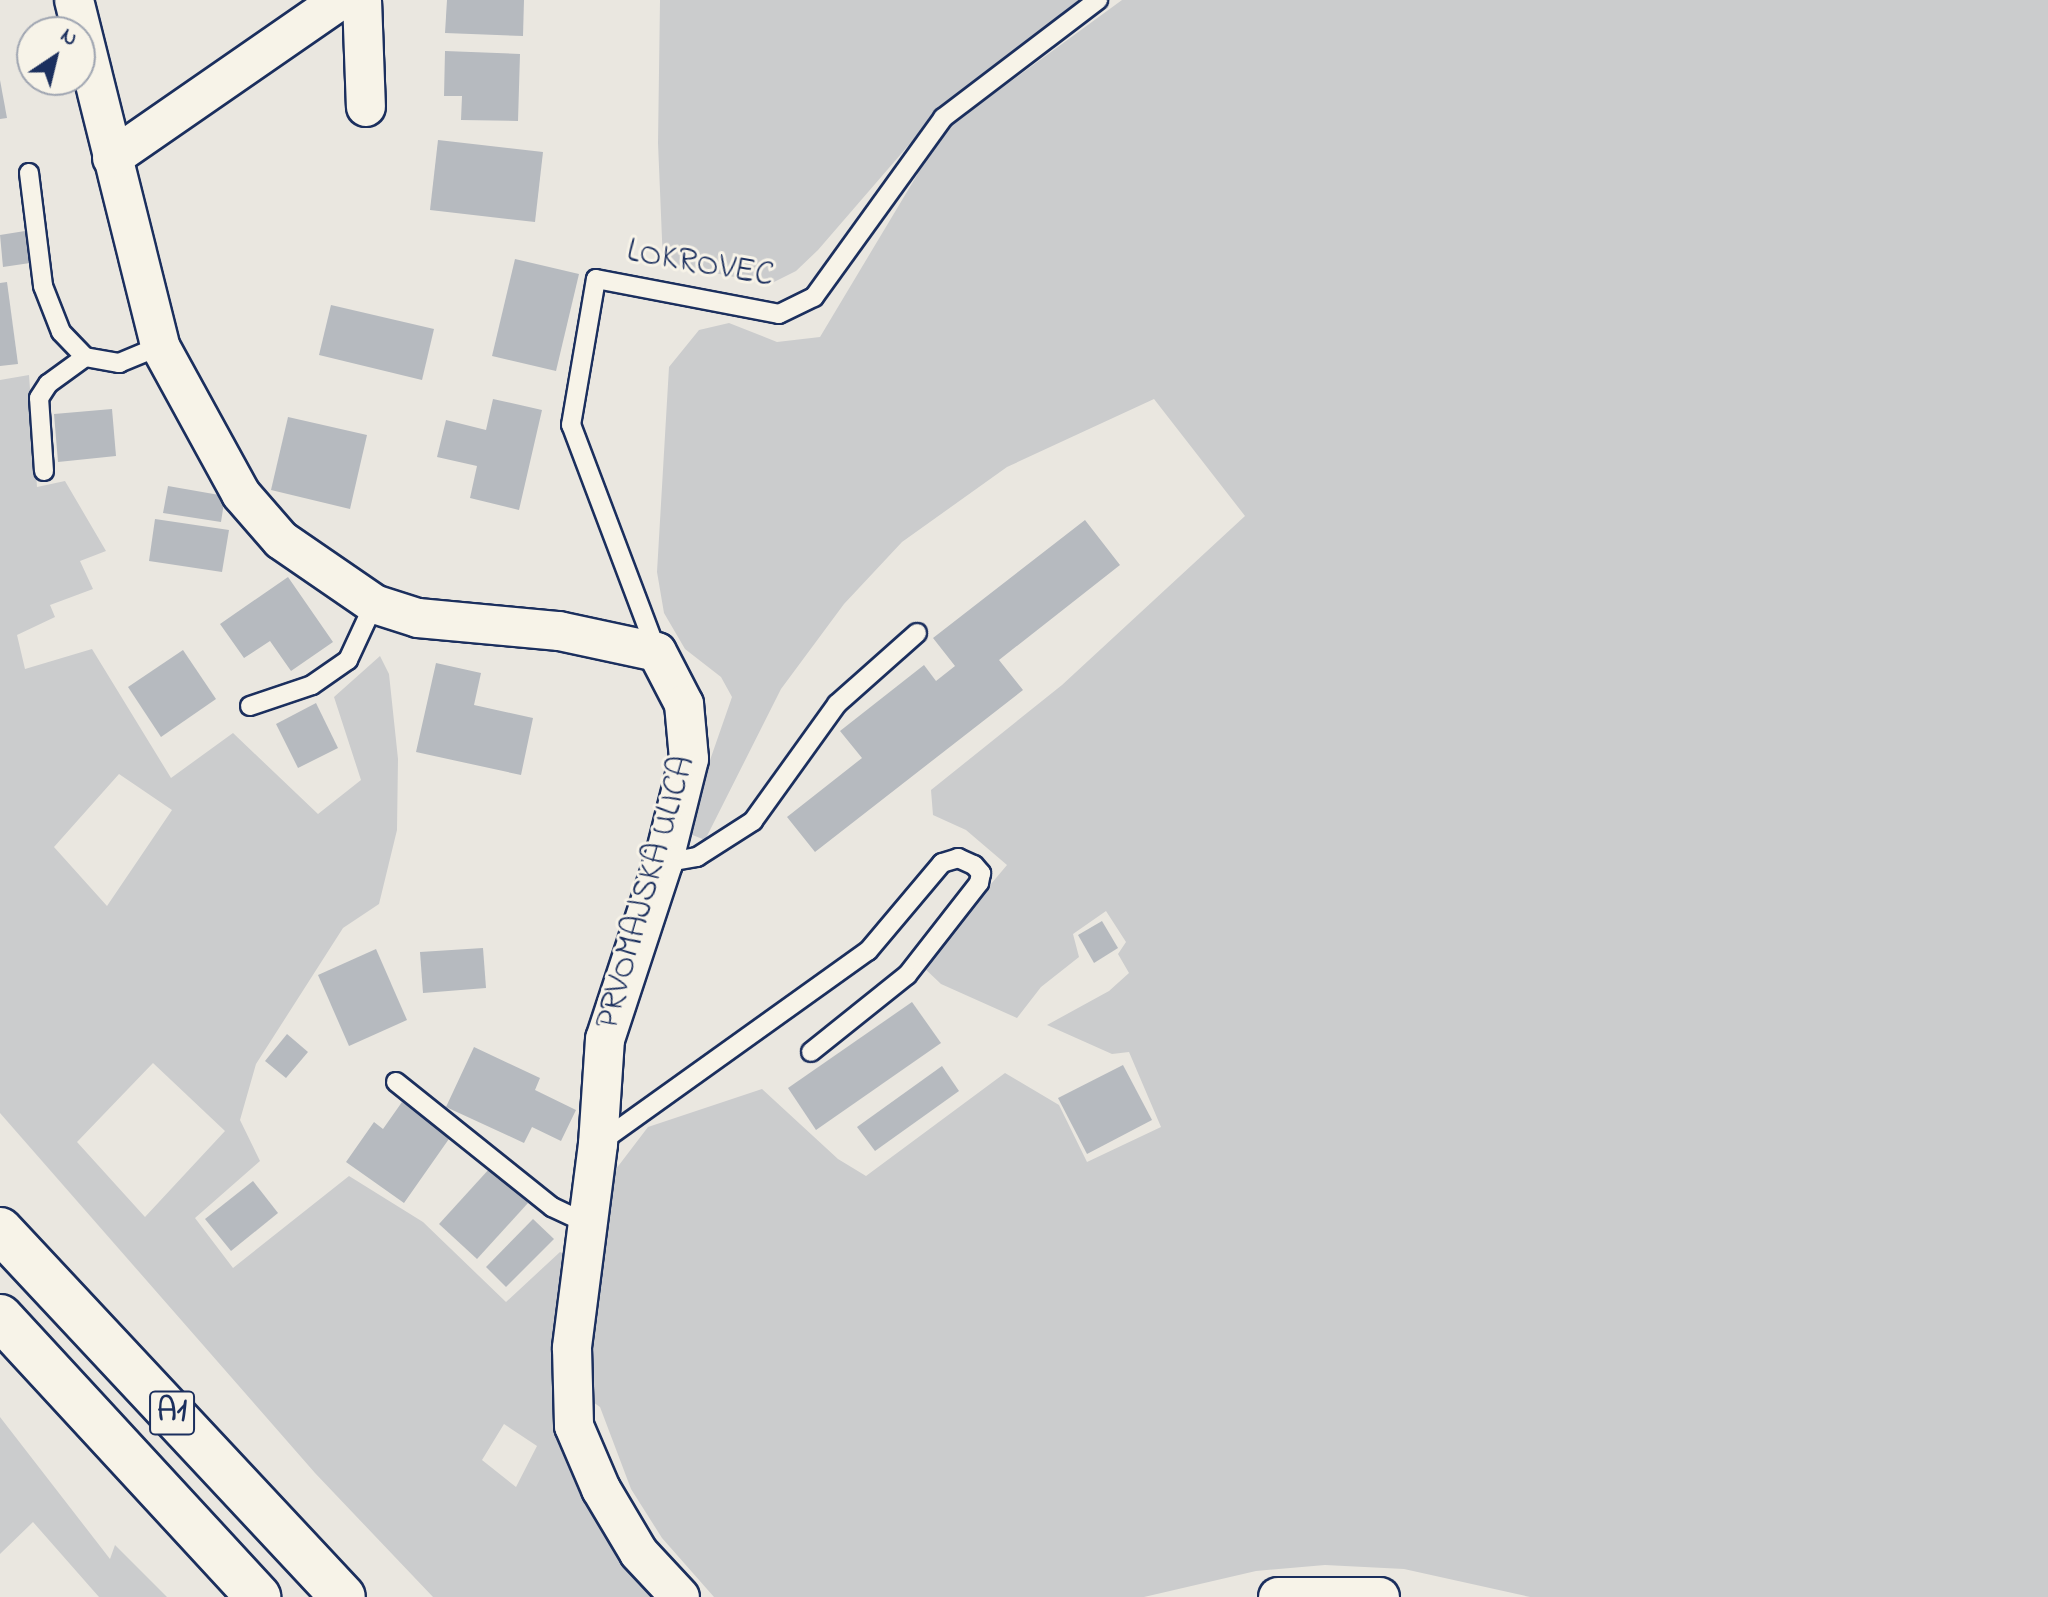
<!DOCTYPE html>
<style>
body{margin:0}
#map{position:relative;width:2048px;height:1597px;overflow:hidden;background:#eae7e0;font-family:"Indie Flower",sans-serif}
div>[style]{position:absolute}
.green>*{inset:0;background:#cbcccd}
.building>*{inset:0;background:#b6babf}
.roads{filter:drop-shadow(2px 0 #1b2f5e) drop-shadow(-2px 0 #1b2f5e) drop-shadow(0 2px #1b2f5e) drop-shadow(0 -2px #1b2f5e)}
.lane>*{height:18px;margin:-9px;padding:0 9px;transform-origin:9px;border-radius:9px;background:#f7f3e8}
.street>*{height:38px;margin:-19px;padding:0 19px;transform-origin:19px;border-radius:19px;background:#f7f3e8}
.highway>*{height:44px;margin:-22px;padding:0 22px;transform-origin:22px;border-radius:22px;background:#f7f3e8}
span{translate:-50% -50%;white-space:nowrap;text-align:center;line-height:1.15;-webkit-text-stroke:6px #f7f3e8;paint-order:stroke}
.shield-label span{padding:2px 6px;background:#f7f3e8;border:2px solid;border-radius:6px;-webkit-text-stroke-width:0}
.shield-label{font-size:32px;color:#1b2f5e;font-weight:700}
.street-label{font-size:34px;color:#1b2f5e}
.north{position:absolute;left:16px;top:16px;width:80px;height:80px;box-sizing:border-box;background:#f7f3e8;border:2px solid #9fa5b1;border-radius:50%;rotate:35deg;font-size:22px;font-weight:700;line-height:32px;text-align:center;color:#1b2f5e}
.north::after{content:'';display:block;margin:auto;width:28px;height:36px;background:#1b2f5e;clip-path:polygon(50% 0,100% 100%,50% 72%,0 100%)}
</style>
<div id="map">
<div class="green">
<div style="clip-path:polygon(660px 0,1082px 0,939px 110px,818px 250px,796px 271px,770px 284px,663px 263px,658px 143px)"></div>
<div style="clip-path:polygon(1122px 0,2048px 0,2048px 1597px,1530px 1597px,1404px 1569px,1325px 1565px,1256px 1571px,1144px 1597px,714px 1597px,662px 1538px,631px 1489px,600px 1407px,590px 1400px,586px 1344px,601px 1227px,616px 1169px,648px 1127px,762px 1089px,838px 1159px,866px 1176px,1005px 1073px,1059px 1105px,1087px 1162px,1161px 1127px,1129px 1052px,1112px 1054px,1047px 1025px,1109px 991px,1129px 973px,1118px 954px,1126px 942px,1106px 911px,1073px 934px,1079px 957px,1041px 987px,1017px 1018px,941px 984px,922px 966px,1007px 865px,966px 830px,933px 815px,931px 790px,1062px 685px,1245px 516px,1154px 399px,1007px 467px,902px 542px,844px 604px,781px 689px,705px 840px,685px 832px,732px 697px,721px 677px,685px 649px,664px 613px,657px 572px,669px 367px,699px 330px,729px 323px,777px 342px,820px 337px,944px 130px)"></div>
<div style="clip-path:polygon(evenodd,29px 375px,37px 487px,65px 481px,106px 551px,80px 561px,93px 589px,50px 605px,55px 617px,17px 635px,25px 669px,92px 649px,171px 778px,233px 733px,318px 814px,361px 780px,334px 697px,380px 656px,389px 674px,398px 759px,397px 830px,379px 904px,343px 928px,256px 1064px,240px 1120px,260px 1161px,195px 1218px,233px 1268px,349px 1176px,423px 1222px,506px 1302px,560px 1252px,569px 1256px,554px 1375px,656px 1597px,433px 1597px,315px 1473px,0 1113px,0 380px,29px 375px,119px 774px,172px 810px,107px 906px,54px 847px,119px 774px,29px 375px,153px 1063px,225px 1131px,145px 1217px,77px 1142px,153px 1063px,29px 375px,504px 1424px,537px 1446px,516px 1487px,482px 1460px,504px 1424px)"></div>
<div style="clip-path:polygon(0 1417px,110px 1559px,115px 1545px,167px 1597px,99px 1597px,33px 1522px,0 1554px)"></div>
</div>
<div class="building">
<div style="clip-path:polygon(447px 0,524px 0,523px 36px,445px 33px)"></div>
<div style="clip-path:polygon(445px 51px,520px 54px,518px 121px,461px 120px,462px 96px,444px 96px)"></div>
<div style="clip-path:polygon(0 80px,7px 118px,0 119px)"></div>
<div style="clip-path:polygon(438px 140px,543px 152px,535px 222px,430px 210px)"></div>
<div style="clip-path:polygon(25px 231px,30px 263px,3px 267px,0 235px)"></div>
<div style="clip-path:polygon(515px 259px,579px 274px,556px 371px,492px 356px)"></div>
<div style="clip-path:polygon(7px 282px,18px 364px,0 366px,0 283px)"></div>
<div style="clip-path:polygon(331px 305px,434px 329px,422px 380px,319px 355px)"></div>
<div style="clip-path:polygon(493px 399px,542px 410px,519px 510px,470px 498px,477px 466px,437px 457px,446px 420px,486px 430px)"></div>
<div style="clip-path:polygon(112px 409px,116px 456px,58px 462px,54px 414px)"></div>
<div style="clip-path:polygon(288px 417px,367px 435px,350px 509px,271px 490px)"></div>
<div style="clip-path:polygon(168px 486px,225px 496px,221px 522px,163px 513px)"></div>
<div style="clip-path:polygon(155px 519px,229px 530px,222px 572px,149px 561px)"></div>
<div style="clip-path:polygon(1085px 520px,1120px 565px,999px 660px,1023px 690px,815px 852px,787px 817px,862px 758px,840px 731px,924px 665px,936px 681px,955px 666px,933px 638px)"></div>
<div style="clip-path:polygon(288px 577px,333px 642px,291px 671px,270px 641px,244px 658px,220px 624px)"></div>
<div style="clip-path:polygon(183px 650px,216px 699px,161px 737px,128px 687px)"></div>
<div style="clip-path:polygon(436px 663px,481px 673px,474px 705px,533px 718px,521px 775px,416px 752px)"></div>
<div style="clip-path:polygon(316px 703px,338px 748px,298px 768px,276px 724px)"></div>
<div style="clip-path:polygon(1102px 921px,1118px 948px,1094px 963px,1078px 935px)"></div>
<div style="clip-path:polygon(483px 948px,486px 988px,423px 993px,420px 952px)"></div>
<div style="clip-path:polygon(376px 949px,407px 1020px,349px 1046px,318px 975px)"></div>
<div style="clip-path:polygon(912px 1002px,941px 1043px,816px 1130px,788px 1088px)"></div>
<div style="clip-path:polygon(287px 1034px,308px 1052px,286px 1078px,265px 1061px)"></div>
<div style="clip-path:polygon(474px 1047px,540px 1078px,535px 1090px,576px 1110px,561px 1141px,532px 1127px,524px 1143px,446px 1107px)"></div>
<div style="clip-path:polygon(1123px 1065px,1152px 1120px,1087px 1154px,1058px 1098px)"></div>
<div style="clip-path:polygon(942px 1066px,959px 1091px,875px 1151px,857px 1127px)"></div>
<div style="clip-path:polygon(402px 1102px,451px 1136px,404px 1203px,346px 1162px,374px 1122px,383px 1129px)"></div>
<div style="clip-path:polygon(490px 1168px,528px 1203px,477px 1259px,439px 1224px)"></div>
<div style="clip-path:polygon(253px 1181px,278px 1213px,231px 1251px,205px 1219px)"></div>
<div style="clip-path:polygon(533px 1219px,554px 1239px,506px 1287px,486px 1267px)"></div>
</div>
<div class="roads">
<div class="lane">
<div style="left:29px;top:173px;width:114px;rotate:82.9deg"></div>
<div style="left:43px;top:286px;width:49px;rotate:68.6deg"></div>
<div style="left:61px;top:332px;width:35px;rotate:46deg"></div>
<div style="left:85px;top:357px;width:35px;rotate:10deg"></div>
<div style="left:119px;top:363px;width:44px;rotate:-22.5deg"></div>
<div style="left:44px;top:471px;width:73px;rotate:-93.9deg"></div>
<div style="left:39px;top:398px;width:17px;rotate:-57deg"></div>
<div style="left:48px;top:384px;width:46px;rotate:-36.1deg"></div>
<div style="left:657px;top:652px;width:243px;rotate:-110.7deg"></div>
<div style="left:571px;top:425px;width:148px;rotate:-80.3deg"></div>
<div style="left:596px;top:279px;width:186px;rotate:10.8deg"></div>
<div style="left:779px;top:314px;width:39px;rotate:-26deg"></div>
<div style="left:814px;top:297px;width:221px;rotate:-54.2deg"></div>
<div style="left:943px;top:118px;width:195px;rotate:-37.3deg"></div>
<div style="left:250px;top:706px;width:65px;rotate:-18.7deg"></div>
<div style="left:312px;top:685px;width:44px;rotate:-34.8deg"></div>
<div style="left:348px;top:660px;width:62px;rotate:-65.1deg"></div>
<div style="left:663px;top:863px;width:35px;rotate:-10deg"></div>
<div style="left:697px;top:857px;width:67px;rotate:-32.7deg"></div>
<div style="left:753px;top:821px;width:144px;rotate:-54.3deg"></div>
<div style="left:837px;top:704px;width:107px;rotate:-41.6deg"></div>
<div style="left:396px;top:1082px;width:200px;rotate:38.7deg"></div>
<div style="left:552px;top:1207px;width:38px;rotate:25deg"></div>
<div style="left:598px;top:1144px;width:332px;rotate:-35.6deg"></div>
<div style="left:868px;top:951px;width:115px;rotate:-49.9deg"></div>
<div style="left:942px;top:863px;width:17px;rotate:-17deg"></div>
<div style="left:958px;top:858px;width:17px;rotate:24deg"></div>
<div style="left:974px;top:865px;width:11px;rotate:49deg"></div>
<div style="left:981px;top:873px;width:10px;rotate:101deg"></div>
<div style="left:979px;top:883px;width:117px;rotate:128deg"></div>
<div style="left:907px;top:975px;width:123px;rotate:141.3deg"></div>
</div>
<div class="street">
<div style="left:74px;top:0;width:357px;rotate:76deg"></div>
<div style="left:160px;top:346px;width:169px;rotate:61.3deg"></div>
<div style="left:241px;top:494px;width:61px;rotate:49deg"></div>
<div style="left:281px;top:540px;width:113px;rotate:34.5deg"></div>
<div style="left:374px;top:604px;width:46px;rotate:17.7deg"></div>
<div style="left:418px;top:618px;width:142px;rotate:5.3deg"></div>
<div style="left:559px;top:631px;width:100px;rotate:12.1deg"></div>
<div style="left:657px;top:652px;width:59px;rotate:62.6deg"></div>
<div style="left:684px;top:704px;width:55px;rotate:84.8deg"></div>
<div style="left:689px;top:759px;width:107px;rotate:104deg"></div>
<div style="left:663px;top:863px;width:185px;rotate:108.2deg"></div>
<div style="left:605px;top:1039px;width:105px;rotate:93.8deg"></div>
<div style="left:598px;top:1144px;width:206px;rotate:97.3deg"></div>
<div style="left:572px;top:1348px;width:78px;rotate:88.5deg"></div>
<div style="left:574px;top:1426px;width:69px;rotate:66.8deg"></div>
<div style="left:601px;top:1489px;width:74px;rotate:59.3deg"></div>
<div style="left:639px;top:1553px;width:60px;rotate:47deg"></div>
<div style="left:362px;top:0;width:107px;rotate:87.9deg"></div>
<div style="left:112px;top:158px;width:277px;rotate:-34.7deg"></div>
<div style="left:1278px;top:1597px;width:102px"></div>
</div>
<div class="highway">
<div style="left:0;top:1230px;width:502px;rotate:46.94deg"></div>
<div style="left:0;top:1317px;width:381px;rotate:47.3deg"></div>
</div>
</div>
<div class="shield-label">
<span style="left:172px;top:1413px">A1</span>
</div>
<div class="street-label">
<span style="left:700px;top:265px;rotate:10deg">LOKROVEC</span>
<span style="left:647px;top:893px;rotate:-74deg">PRVOMAJSKA ULICA</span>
</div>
<div class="north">N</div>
</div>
